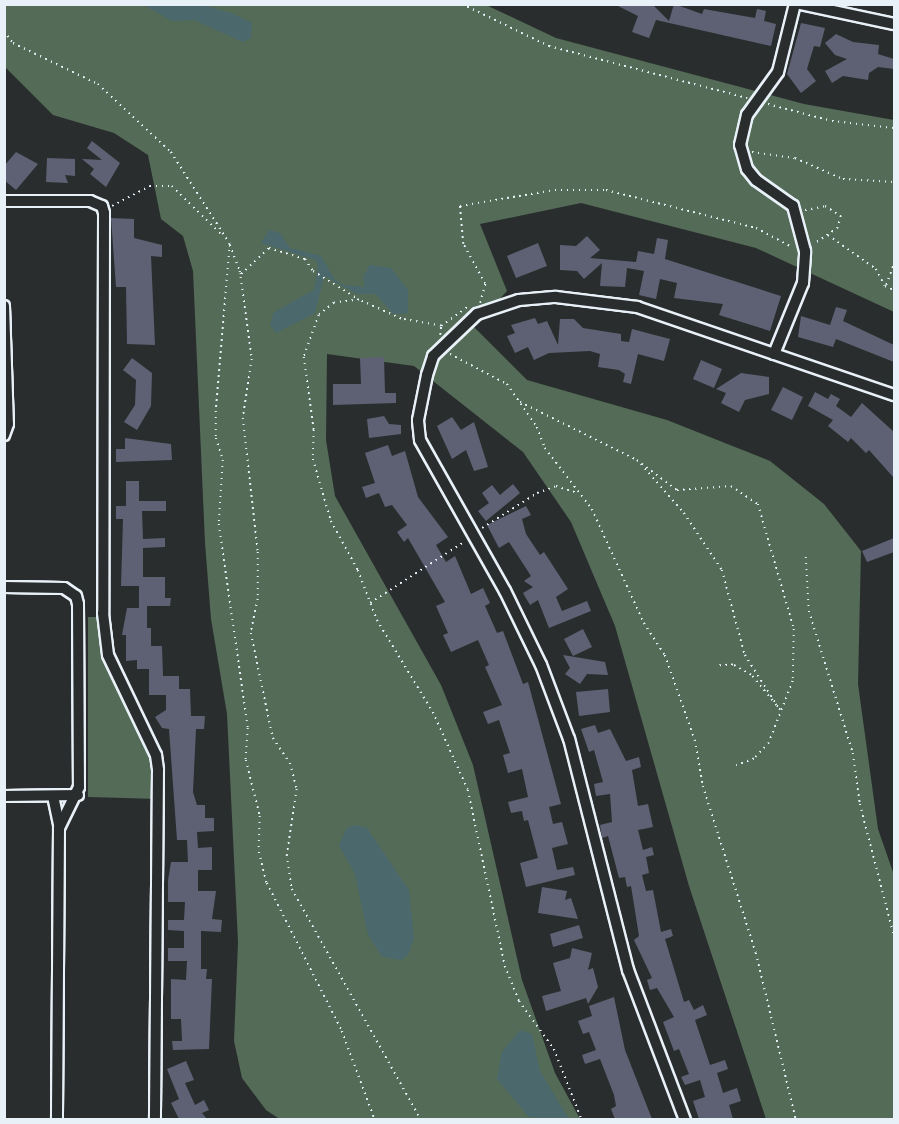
<!DOCTYPE html>
<style>
body{margin:0}
#map{position:relative;width:899px;height:1124px;overflow:hidden;background:#2a2d2e;font-family:"Patrick Hand",sans-serif}
div>[style]{position:absolute}
.green>*{inset:0;background:#536b57}
.water>*{inset:0;background:#4b686d}
.building>*{inset:0;background:#5e6173}
.path>*{height:1.5px;margin-top:-0.75px;transform-origin:0;background:repeating-linear-gradient(90deg,#e8f1f8 0 1.5px,transparent 0 6px)}
.roads{filter:drop-shadow(2px 0 #e8f1f8) drop-shadow(-2px 0 #e8f1f8) drop-shadow(0 2px #e8f1f8) drop-shadow(0 -2px #e8f1f8)}
.minor>*{height:10px;margin:-5px;padding:0 5px;transform-origin:5px;border-radius:5px;background:#2a2d2e}
span{translate:-50% -50%;white-space:nowrap;text-align:center;line-height:1.15;-webkit-text-stroke:5px #2a2d2e;paint-order:stroke}
.frame{position:absolute;inset:0;border:6px solid #e8f1f8;pointer-events:none}
</style>
<div id="map">
<div class="green">
<div style="clip-path:polygon(4px 5px,486px 5px,556px 38px,804px 104px,894px 120px,894px 312px,756px 248px,581px 203px,480px 224px,507px 291px,474px 327px,527px 380px,667px 420px,770px 461px,824px 504px,861px 551px,858px 684px,878px 829px,894px 875px,894px 1119px,766px 1119px,689px 886px,615px 626px,571px 522px,523px 452px,414px 366px,327px 354px,326px 440px,335px 496px,441px 685px,473px 765px,522px 980px,555px 1073px,580px 1119px,281px 1120px,266px 1110px,242px 1078px,234px 1041px,238px 942px,227px 714px,211px 619px,205px 543px,193px 271px,183px 236px,161px 219px,148px 155px,114px 133px,53px 115px,5px 67px)"></div>
<div style="clip-path:polygon(88px 617px,104px 617px,105px 640px,156px 755px,159px 799px,88px 797px)"></div>
</div>
<div class="water">
<div style="clip-path:polygon(144px 5px,203px 5px,234px 14px,252px 23px,251px 38px,243px 42px,194px 20px,172px 21px)"></div>
<div style="clip-path:polygon(269px 230px,280px 233px,290px 248px,321px 256px,335px 280px,344px 285px,365px 287px,363px 277px,370px 265px,391px 268px,408px 290px,408px 313px,393px 314px,376px 294px,357px 294px,324px 276px,315px 313px,276px 333px,270px 325px,274px 312px,314px 290px,318px 268px,316px 260px,261px 243px)"></div>
<div style="clip-path:polygon(356px 825px,367px 828px,409px 890px,414px 938px,408px 955px,401px 960px,382px 957px,368px 935px,355px 874px,339px 845px,347px 828px)"></div>
<div style="clip-path:polygon(520px 1030px,532px 1034px,540px 1071px,569px 1119px,529px 1117px,497px 1079px,502px 1052px)"></div>
</div>
<div class="building">
<div style="clip-path:polygon(614px 4px,652px 4px,669px 21px,674px 4px,702px 14px,704px 9px,755px 18px,757px 9px,766px 11px,764px 21px,776px 24px,771px 46px,656px 20px,649px 38px,632px 32px,638px 16px)"></div>
<div style="clip-path:polygon(801px 23px,825px 28px,820px 47px,814px 46px,807px 69px,816px 81px,801px 93px,787px 74px)"></div>
<div style="clip-path:polygon(836px 34px,853px 42px,879px 45px,878px 54px,894px 59px,894px 69px,878px 67px,869px 73px,868px 80px,843px 76px,832px 83px,825px 71px,847px 59px,835px 55px,825px 43px)"></div>
<div style="clip-path:polygon(92px 141px,120px 163px,106px 187px,90px 174px,94px 169px,82px 159px,102px 160px,87px 148px)"></div>
<div style="clip-path:polygon(16px 152px,38px 164px,16px 190px,4px 180px,4px 166px)"></div>
<div style="clip-path:polygon(47px 158px,75px 159px,75px 176px,65px 175px,68px 183px,46px 182px)"></div>
<div style="clip-path:polygon(111px 218px,134px 219px,134px 238px,162px 245px,162px 257px,151px 256px,155px 345px,127px 344px,126px 287px,116px 287px)"></div>
<div style="clip-path:polygon(587px 236px,600px 250px,590px 258px,636px 262px,638px 251px,654px 254px,657px 238px,668px 240px,665px 259px,781px 296px,770px 331px,719px 315px,723px 304px,674px 298px,677px 283px,660px 279px,656px 299px,639px 295px,644px 271px,627px 268px,625px 287px,600px 286px,602px 263px,584px 279px,577px 271px,560px 270px,560px 245px,576px 246px)"></div>
<div style="clip-path:polygon(538px 243px,547px 266px,516px 278px,507px 256px)"></div>
<div style="clip-path:polygon(836px 307px,847px 310px,843px 321px,894px 345px,894px 362px,836px 339px,833px 347px,798px 337px,801px 316px,830px 325px)"></div>
<div style="clip-path:polygon(535px 318px,538px 324px,547px 321px,558px 345px,560px 319px,574px 319px,583px 328px,621px 334px,621px 341px,629px 342px,632px 329px,670px 339px,664px 361px,638px 354px,631px 384px,623px 382px,625px 374px,619px 370px,598px 367px,600px 354px,590px 351px,549px 353px,534px 360px,528px 347px,515px 353px,507px 336px,515px 333px,511px 325px)"></div>
<div style="clip-path:polygon(384px 357px,385px 393px,396px 393px,396px 403px,333px 405px,333px 384px,361px 384px,360px 358px)"></div>
<div style="clip-path:polygon(132px 358px,152px 373px,151px 406px,137px 430px,124px 422px,135px 405px,136px 380px,123px 370px)"></div>
<div style="clip-path:polygon(701px 360px,722px 369px,714px 388px,693px 379px)"></div>
<div style="clip-path:polygon(741px 373px,769px 377px,769px 394px,745px 400px,739px 412px,721px 403px,726px 393px,716px 389px)"></div>
<div style="clip-path:polygon(783px 387px,803px 397px,792px 420px,771px 410px)"></div>
<div style="clip-path:polygon(815px 392px,828px 399px,831px 394px,840px 399px,836px 406px,851px 417px,862px 403px,894px 432px,894px 478px,869px 450px,866px 453px,851px 438px,848px 442px,828px 426px,833px 420px,808px 406px)"></div>
<div style="clip-path:polygon(384px 416px,389px 424px,401px 425px,401px 434px,369px 438px,367px 419px)"></div>
<div style="clip-path:polygon(452px 417px,461px 430px,474px 422px,488px 467px,474px 471px,466px 450px,452px 459px,437px 426px)"></div>
<div style="clip-path:polygon(125px 438px,171px 444px,172px 460px,116px 462px,116px 449px,125px 449px)"></div>
<div style="clip-path:polygon(388px 445px,392px 456px,405px 451px,418px 497px,448px 537px,436px 545px,446px 562px,455px 556px,471px 594px,483px 588px,490px 603px,485px 606px,497px 633px,503px 631px,523px 684px,528px 682px,561px 804px,549px 807px,553px 824px,562px 822px,568px 844px,552px 848px,557px 870px,573px 867px,575px 875px,526px 887px,520px 863px,538px 858px,528px 820px,524px 821px,522px 811px,511px 813px,508px 802px,528px 797px,522px 769px,508px 773px,503px 755px,510px 753px,499px 720px,488px 724px,483px 712px,502px 705px,485px 667px,489px 665px,478px 640px,451px 652px,443px 635px,448px 633px,436px 606px,445px 602px,408px 538px,404px 542px,397px 532px,407px 525px,392px 505px,385px 507px,379px 493px,366px 498px,362px 487px,375px 483px,365px 453px)"></div>
<div style="clip-path:polygon(126px 481px,139px 481px,139px 501px,166px 501px,166px 511px,142px 511px,143px 539px,165px 538px,165px 547px,143px 548px,143px 577px,165px 577px,165px 598px,171px 598px,170px 606px,147px 606px,147px 628px,151px 628px,151px 646px,162px 646px,163px 676px,179px 676px,179px 689px,190px 689px,191px 716px,205px 716px,204px 729px,196px 729px,193px 792px,197px 805px,205px 805px,205px 818px,214px 818px,214px 831px,197px 832px,198px 848px,212px 847px,212px 870px,198px 870px,198px 891px,216px 891px,212px 919px,222px 920px,221px 932px,201px 931px,201px 969px,207px 969px,206px 979px,212px 979px,209px 1049px,173px 1050px,172px 1041px,182px 1041px,181px 1019px,171px 1019px,171px 979px,186px 980px,187px 961px,168px 961px,168px 948px,184px 948px,184px 931px,168px 930px,168px 920px,184px 920px,185px 902px,168px 902px,168px 880px,171px 862px,188px 862px,187px 840px,177px 840px,169px 729px,162px 728px,155px 717px,166px 710px,166px 695px,149px 695px,149px 669px,137px 669px,137px 660px,126px 661px,126px 635px,122px 635px,127px 608px,139px 608px,139px 586px,121px 586px,123px 519px,116px 519px,116px 506px,126px 506px)"></div>
<div style="clip-path:polygon(513px 484px,520px 493px,486px 521px,478px 511px,489px 503px,482px 493px,492px 485px,500px 495px)"></div>
<div style="clip-path:polygon(526px 506px,531px 515px,522px 519px,526px 534px,540px 555px,544px 552px,568px 589px,556px 597px,562px 611px,587px 601px,591px 611px,549px 628px,538px 600px,530px 605px,523px 593px,533px 587px,524px 581px,531px 576px,509px 542px,499px 548px,487px 525px)"></div>
<div style="clip-path:polygon(894px 538px,894px 552px,867px 562px,862px 551px)"></div>
<div style="clip-path:polygon(583px 629px,592px 647px,573px 656px,564px 639px)"></div>
<div style="clip-path:polygon(563px 655px,605px 662px,608px 675px,587px 674px,580px 684px,565px 674px,570px 668px)"></div>
<div style="clip-path:polygon(608px 689px,610px 712px,579px 716px,576px 692px)"></div>
<div style="clip-path:polygon(595px 725px,598px 733px,610px 729px,626px 761px,639px 757px,641px 767px,632px 770px,638px 806px,648px 804px,653px 827px,638px 830px,643px 850px,652px 847px,654px 855px,646px 857px,649px 873px,642px 875px,646px 891px,653px 890px,661px 932px,671px 929px,673px 936px,665px 939px,684px 1002px,689px 1000px,694px 1010px,703px 1005px,707px 1015px,695px 1020px,710px 1065px,725px 1060px,728px 1069px,717px 1073px,723px 1093px,737px 1088px,741px 1101px,729px 1105px,733px 1119px,699px 1119px,693px 1101px,705px 1097px,700px 1080px,685px 1085px,681px 1077px,689px 1074px,679px 1049px,674px 1051px,663px 1022px,674px 1017px,657px 988px,650px 990px,647px 980px,652px 978px,634px 940px,639px 936px,631px 886px,627px 887px,625px 877px,619px 878px,608px 836px,602px 838px,600px 825px,612px 822px,610px 794px,596px 796px,594px 784px,603px 782px,594px 750px,589px 752px,581px 729px)"></div>
<div style="clip-path:polygon(542px 887px,567px 891px,565px 900px,571px 898px,578px 919px,538px 913px)"></div>
<div style="clip-path:polygon(579px 925px,583px 938px,553px 947px,550px 934px)"></div>
<div style="clip-path:polygon(572px 948px,592px 953px,588px 970px,593px 968px,598px 987px,588px 1004px,586px 998px,546px 1011px,542px 996px,561px 991px,553px 963px,570px 958px)"></div>
<div style="clip-path:polygon(614px 997px,625px 1050px,652px 1119px,615px 1119px,611px 1109px,616px 1106px,614px 1095px,600px 1059px,585px 1064px,582px 1055px,596px 1050px,589px 1032px,583px 1034px,578px 1021px,592px 1016px,589px 1006px)"></div>
<div style="clip-path:polygon(186px 1061px,194px 1080px,185px 1083px,195px 1105px,204px 1100px,209px 1110px,202px 1113px,207px 1119px,179px 1119px,171px 1103px,179px 1099px,167px 1069px)"></div>
</div>
<div class="path">
<div style="left:462px;top:4px;width:97px;rotate:25.8deg"></div>
<div style="left:549px;top:46px;width:205px;rotate:14.7deg"></div>
<div style="left:4px;top:31px;width:15px;rotate:53deg"></div>
<div style="left:13px;top:43px;width:94px;rotate:25.8deg"></div>
<div style="left:98px;top:84px;width:100px;rotate:43deg"></div>
<div style="left:171px;top:152px;width:109px;rotate:57.3deg"></div>
<div style="left:230px;top:244px;width:168px;rotate:94.8deg"></div>
<div style="left:216px;top:411px;width:27px;rotate:90deg"></div>
<div style="left:216px;top:438px;width:23px;rotate:72deg"></div>
<div style="left:223px;top:460px;width:64px;rotate:93.6deg"></div>
<div style="left:219px;top:524px;width:206px;rotate:81.9deg"></div>
<div style="left:248px;top:728px;width:32px;rotate:94deg"></div>
<div style="left:246px;top:760px;width:58px;rotate:76deg"></div>
<div style="left:260px;top:816px;width:36px;rotate:92deg"></div>
<div style="left:259px;top:852px;width:32px;rotate:76deg"></div>
<div style="left:267px;top:883px;width:166px;rotate:63.1deg"></div>
<div style="left:342px;top:1031px;width:95px;rotate:69.7deg"></div>
<div style="left:768px;top:104px;width:66px;rotate:14.9deg"></div>
<div style="left:832px;top:121px;width:62px;rotate:6.4deg"></div>
<div style="left:752px;top:152px;width:43px;rotate:7.9deg"></div>
<div style="left:795px;top:158px;width:52px;rotate:23.6deg"></div>
<div style="left:843px;top:179px;width:51px;rotate:3.4deg"></div>
<div style="left:112px;top:206px;width:43px;rotate:-27.8deg"></div>
<div style="left:150px;top:186px;width:22px"></div>
<div style="left:172px;top:186px;width:70px;rotate:44.4deg"></div>
<div style="left:805px;top:210px;width:20px;rotate:-11deg"></div>
<div style="left:825px;top:206px;width:19px;rotate:32deg"></div>
<div style="left:841px;top:216px;width:12px;rotate:104deg"></div>
<div style="left:838px;top:228px;width:30px;rotate:146deg"></div>
<div style="left:828px;top:235px;width:59px;rotate:35.3deg"></div>
<div style="left:876px;top:269px;width:19px;rotate:62deg"></div>
<div style="left:885px;top:286px;width:10px;rotate:24deg"></div>
<div style="left:230px;top:245px;width:31px;rotate:69deg"></div>
<div style="left:241px;top:274px;width:38px;rotate:-43deg"></div>
<div style="left:269px;top:248px;width:38px;rotate:17deg"></div>
<div style="left:305px;top:259px;width:14px;rotate:56deg"></div>
<div style="left:313px;top:271px;width:53px;rotate:31.9deg"></div>
<div style="left:240px;top:271px;width:89px;rotate:82.2deg"></div>
<div style="left:252px;top:359px;width:60px;rotate:98.7deg"></div>
<div style="left:243px;top:418px;width:135px;rotate:83.6deg"></div>
<div style="left:258px;top:552px;width:47px;rotate:90deg"></div>
<div style="left:258px;top:599px;width:35px;rotate:102deg"></div>
<div style="left:251px;top:633px;width:107px;rotate:78.2deg"></div>
<div style="left:273px;top:738px;width:30px;rotate:56deg"></div>
<div style="left:290px;top:763px;width:27px;rotate:75deg"></div>
<div style="left:297px;top:789px;width:67px;rotate:98.6deg"></div>
<div style="left:287px;top:855px;width:34px;rotate:82deg"></div>
<div style="left:292px;top:889px;width:265px;rotate:60.8deg"></div>
<div style="left:886px;top:285px;width:23px;rotate:-70deg"></div>
<div style="left:480px;top:303px;width:20px;rotate:-75deg"></div>
<div style="left:485px;top:284px;width:46px;rotate:-118.8deg"></div>
<div style="left:463px;top:244px;width:38px;rotate:-95deg"></div>
<div style="left:460px;top:206px;width:96px;rotate:-9.6deg"></div>
<div style="left:555px;top:190px;width:51px"></div>
<div style="left:606px;top:190px;width:155px;rotate:14.2deg"></div>
<div style="left:756px;top:228px;width:41px;rotate:27.8deg"></div>
<div style="left:441px;top:326px;width:41px;rotate:-170.1deg"></div>
<div style="left:401px;top:319px;width:46px;rotate:-155.7deg"></div>
<div style="left:359px;top:300px;width:25px;rotate:173deg"></div>
<div style="left:334px;top:303px;width:19px;rotate:141deg"></div>
<div style="left:319px;top:315px;width:45px;rotate:109.7deg"></div>
<div style="left:304px;top:357px;width:74px;rotate:82.2deg"></div>
<div style="left:314px;top:430px;width:29px;rotate:92deg"></div>
<div style="left:313px;top:459px;width:65px;rotate:73.8deg"></div>
<div style="left:331px;top:521px;width:56px;rotate:61.1deg"></div>
<div style="left:358px;top:570px;width:53px;rotate:69.2deg"></div>
<div style="left:377px;top:620px;width:108px;rotate:58.7deg"></div>
<div style="left:433px;top:712px;width:85px;rotate:65.8deg"></div>
<div style="left:468px;top:790px;width:180px;rotate:78.1deg"></div>
<div style="left:505px;top:966px;width:38px;rotate:68deg"></div>
<div style="left:519px;top:1001px;width:59px;rotate:53.9deg"></div>
<div style="left:554px;top:1049px;width:76px;rotate:68.5deg"></div>
<div style="left:440px;top:335px;width:9px;rotate:-84deg"></div>
<div style="left:441px;top:326px;width:32px;rotate:-36deg"></div>
<div style="left:450px;top:354px;width:64px;rotate:27.8deg"></div>
<div style="left:507px;top:384px;width:52px;rotate:55.1deg"></div>
<div style="left:537px;top:427px;width:22px;rotate:69deg"></div>
<div style="left:545px;top:448px;width:77px;rotate:52.4deg"></div>
<div style="left:592px;top:509px;width:125px;rotate:65.5deg"></div>
<div style="left:644px;top:623px;width:38px;rotate:57deg"></div>
<div style="left:665px;top:655px;width:90px;rotate:70.6deg"></div>
<div style="left:695px;top:740px;width:47px;rotate:80.1deg"></div>
<div style="left:703px;top:786px;width:175px;rotate:72.4deg"></div>
<div style="left:756px;top:953px;width:172px;rotate:76.5deg"></div>
<div style="left:520px;top:402px;width:131px;rotate:26.4deg"></div>
<div style="left:637px;top:460px;width:50px;rotate:36.9deg"></div>
<div style="left:677px;top:490px;width:54px;rotate:-4.2deg"></div>
<div style="left:731px;top:486px;width:32px;rotate:34deg"></div>
<div style="left:758px;top:504px;width:130px;rotate:73.9deg"></div>
<div style="left:794px;top:629px;width:52px;rotate:91.1deg"></div>
<div style="left:793px;top:681px;width:66px;rotate:111.2deg"></div>
<div style="left:769px;top:743px;width:22px;rotate:133deg"></div>
<div style="left:754px;top:759px;width:19px;rotate:159deg"></div>
<div style="left:641px;top:464px;width:65px;rotate:48.7deg"></div>
<div style="left:684px;top:513px;width:69px;rotate:56.3deg"></div>
<div style="left:722px;top:570px;width:88px;rotate:74.9deg"></div>
<div style="left:745px;top:655px;width:65px;rotate:57.5deg"></div>
<div style="left:780px;top:710px;width:45px;rotate:-129.6deg"></div>
<div style="left:751px;top:675px;width:21px;rotate:-151deg"></div>
<div style="left:733px;top:665px;width:17px;rotate:177deg"></div>
<div style="left:482px;top:528px;width:65px;rotate:-32.5deg"></div>
<div style="left:537px;top:493px;width:20px;rotate:-20deg"></div>
<div style="left:556px;top:486px;width:23px;rotate:18deg"></div>
<div style="left:806px;top:557px;width:54px;rotate:86.8deg"></div>
<div style="left:809px;top:611px;width:149px;rotate:72.8deg"></div>
<div style="left:853px;top:753px;width:51px;rotate:82.2deg"></div>
<div style="left:860px;top:804px;width:135px;rotate:75.5deg"></div>
<div style="left:370px;top:603px;width:112px;rotate:-33deg"></div>
</div>
<div class="roads">
<div class="minor">
<div style="left:800px;top:4px;width:96px;rotate:12deg"></div>
<div style="left:4px;top:201px;width:86px"></div>
<div style="left:90px;top:201px;width:13px;rotate:23deg"></div>
<div style="left:102px;top:206px;width:7px;rotate:74deg"></div>
<div style="left:104px;top:213px;width:400px;rotate:90.1deg"></div>
<div style="left:103px;top:613px;width:42px;rotate:83.2deg"></div>
<div style="left:108px;top:655px;width:111px;rotate:64.4deg"></div>
<div style="left:156px;top:755px;width:15px;rotate:82deg"></div>
<div style="left:158px;top:770px;width:350px;rotate:90.5deg"></div>
<div style="left:4px;top:306px;width:118px;rotate:88.1deg"></div>
<div style="left:8px;top:424px;width:12px;rotate:110deg"></div>
<div style="left:774px;top:354px;width:77px;rotate:-67.8deg"></div>
<div style="left:803px;top:283px;width:32px;rotate:-86deg"></div>
<div style="left:805px;top:251px;width:47px;rotate:-104.9deg"></div>
<div style="left:793px;top:206px;width:45px;rotate:-144.9deg"></div>
<div style="left:756px;top:180px;width:14px;rotate:-129deg"></div>
<div style="left:747px;top:169px;width:25px;rotate:-106deg"></div>
<div style="left:740px;top:145px;width:31px;rotate:-77deg"></div>
<div style="left:747px;top:115px;width:53px;rotate:-54.2deg"></div>
<div style="left:778px;top:72px;width:70px;rotate:-76deg"></div>
<div style="left:4px;top:587px;width:60px;rotate:1deg"></div>
<div style="left:64px;top:588px;width:14px;rotate:34deg"></div>
<div style="left:76px;top:596px;width:8px;rotate:76deg"></div>
<div style="left:78px;top:604px;width:183px;rotate:89.7deg"></div>
<div style="left:79px;top:787px;width:46px;rotate:116deg"></div>
<div style="left:59px;top:828px;width:292px;rotate:90.4deg"></div>
<div style="left:4px;top:796px;width:74px;rotate:-0.8deg"></div>
<div style="left:53px;top:796px;width:30px;rotate:78deg"></div>
<div style="left:685px;top:1120px;width:160px;rotate:-110.8deg"></div>
<div style="left:628px;top:970px;width:238px;rotate:-104.3deg"></div>
<div style="left:569px;top:739px;width:79px;rotate:-110.7deg"></div>
<div style="left:541px;top:665px;width:82px;rotate:-115.9deg"></div>
<div style="left:505px;top:591px;width:173px;rotate:-119.4deg"></div>
<div style="left:420px;top:440px;width:20px;rotate:-96deg"></div>
<div style="left:418px;top:420px;width:46px;rotate:-78.7deg"></div>
<div style="left:427px;top:375px;width:20px;rotate:-72deg"></div>
<div style="left:433px;top:356px;width:61px;rotate:-43.7deg"></div>
<div style="left:477px;top:314px;width:44px;rotate:-18.4deg"></div>
<div style="left:519px;top:300px;width:37px;rotate:-5deg"></div>
<div style="left:556px;top:297px;width:82px;rotate:7deg"></div>
<div style="left:637px;top:307px;width:272px;rotate:18.9deg"></div>
</div>
</div>
<div class="frame"></div>
</div>
